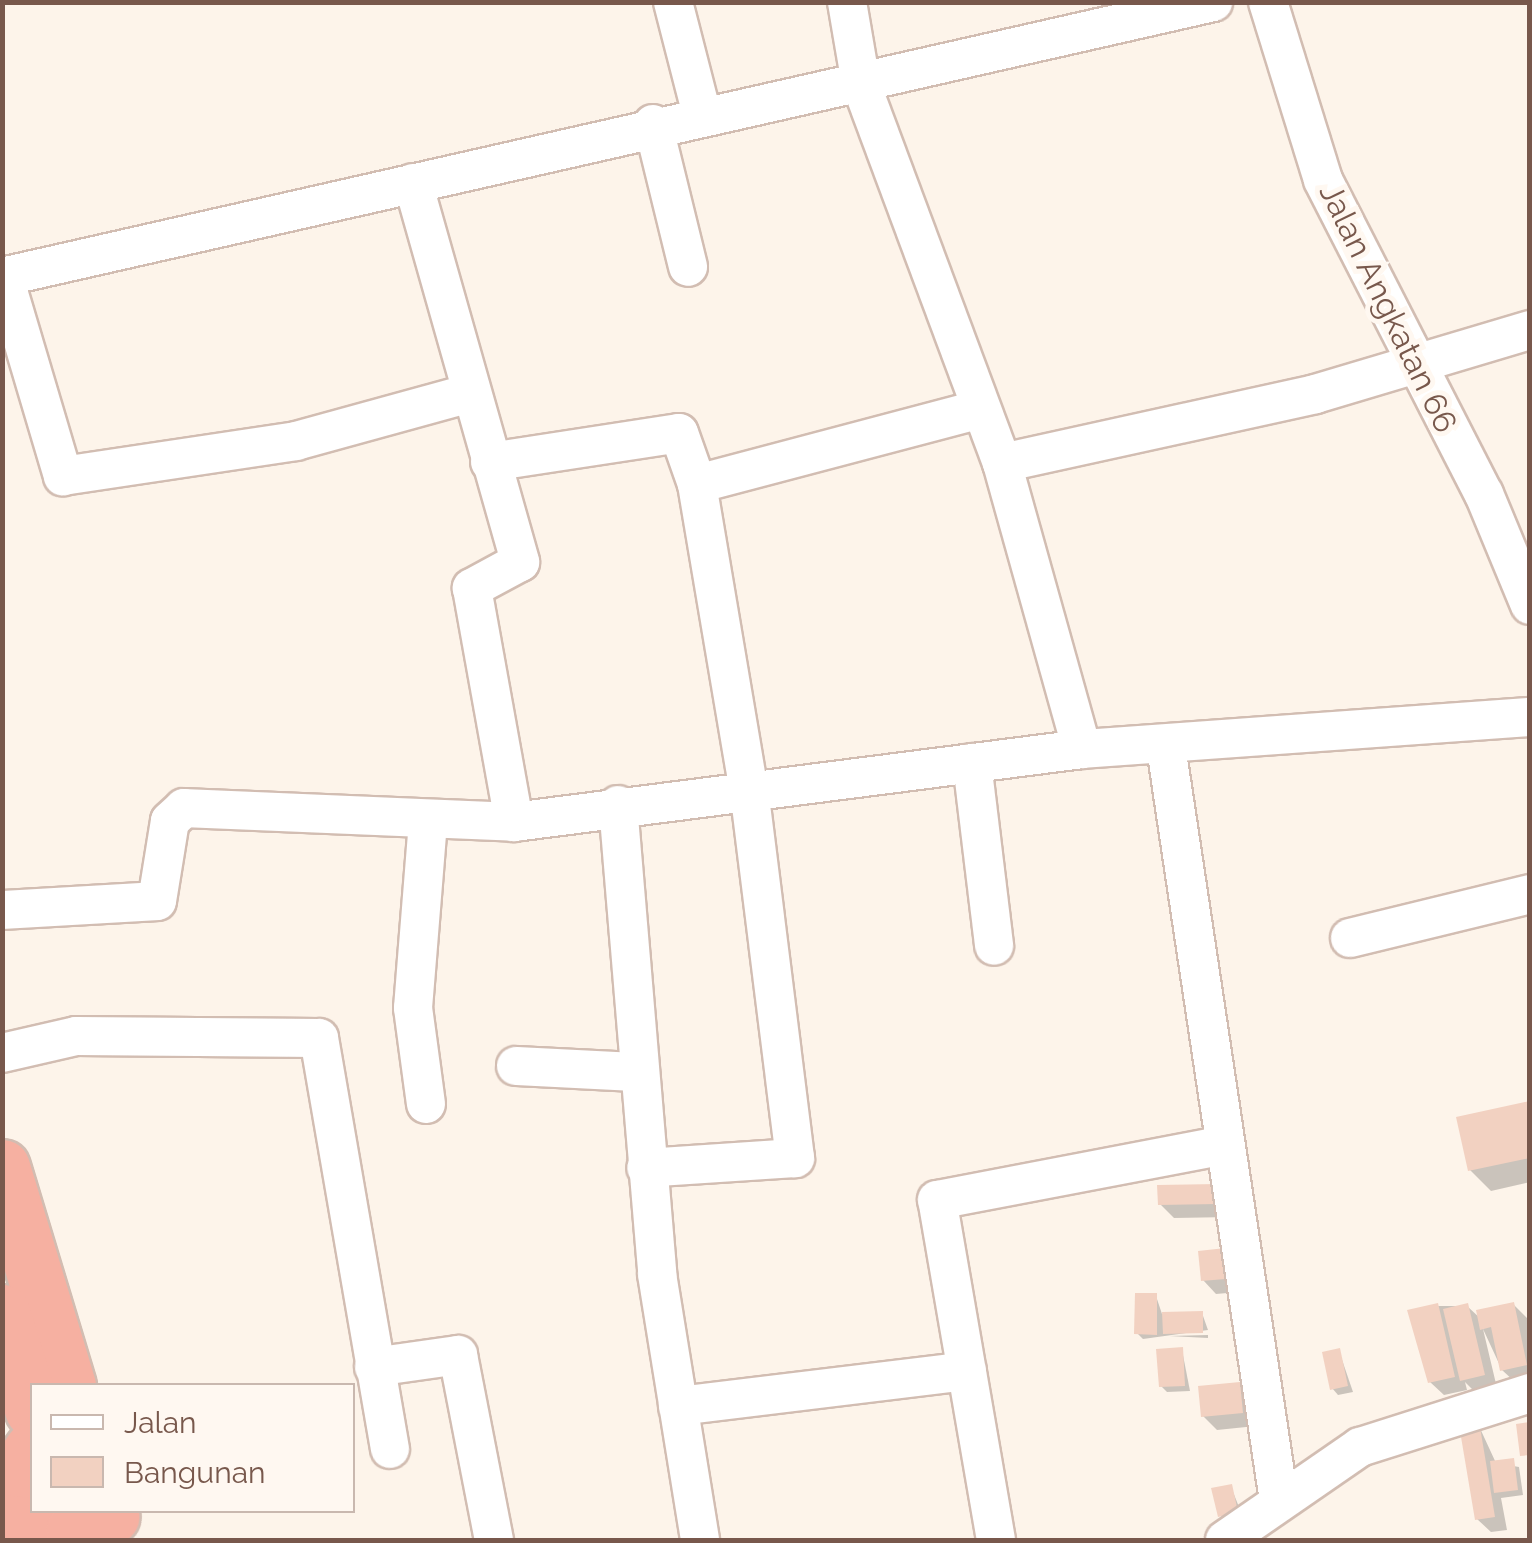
<!DOCTYPE html>
<style>
body{margin:0}
#map{position:relative;width:1532px;height:1543px;overflow:hidden;background:#fdf4ea;font-family:Raleway,sans-serif}
div>[style]{position:absolute}
.shadow>*{inset:0;background:#0003}
.building>*{inset:0;background:#f2d1c1}
.roads{filter:drop-shadow(2px 0 #d2bdb2) drop-shadow(-2px 0 #d2bdb2) drop-shadow(0 2px #d2bdb2) drop-shadow(0 -2px #d2bdb2)}
.minor>*{height:38px;margin:-19px;padding:0 19px;transform-origin:19px;border-radius:19px;background:#fff}
.highway>*{height:55px;margin:-27.5px;padding:0 27.5px;transform-origin:27.5px;border-radius:27.5px;background:#f6b0a1}
span{translate:-50% -50%;white-space:nowrap;text-align:center;line-height:1.15;-webkit-text-stroke:10px #fff8f1;paint-order:stroke}
.street-label{font-size:32px;color:#78584c}
.frame{position:absolute;inset:0;border:5px solid #78584c;pointer-events:none}
.legend{position:absolute;left:30px;top:1383px;width:325px;height:130px;box-sizing:border-box;background:#fff8f1;border:2px solid #c9b8af;margin:0;padding:12px 18px;list-style:none;font-size:30px;color:#78584c}
.legend li{display:flex;align-items:center;gap:20px;height:50px}
.legend b{width:50px;border:2px solid #c9b8af}
</style>
<div id="map">
<div class="shadow">
<div style="clip-path:polygon(1530px 1103px,1530px 1182px,1491px 1191px,1470px 1170px)"></div>
<div style="clip-path:polygon(1217px 1186px,1231px 1217px,1174px 1218px,1160px 1204px)"></div>
<div style="clip-path:polygon(1201px 1253px,1250px 1291px,1216px 1294px,1203px 1280px)"></div>
<div style="clip-path:polygon(1156px 1296px,1162px 1314px,1202px 1313px,1208px 1330px,1143px 1339px,1137px 1333px)"></div>
<div style="clip-path:polygon(1513px 1304px,1527px 1318px,1530px 1380px,1516px 1383px,1502px 1370px,1483px 1329px,1497px 1388px,1476px 1393px,1465px 1382px,1467px 1390px,1444px 1395px,1430px 1382px,1437px 1306px,1467px 1306px,1481px 1319px)"></div>
<div style="clip-path:polygon(1208px 1335px,1208px 1338px,1169px 1336px)"></div>
<div style="clip-path:polygon(1182px 1350px,1190px 1391px,1167px 1392px,1161px 1386px)"></div>
<div style="clip-path:polygon(1339px 1351px,1353px 1392px,1338px 1395px,1332px 1388px)"></div>
<div style="clip-path:polygon(1239px 1385px,1253px 1398px,1256px 1426px,1217px 1430px,1203px 1416px)"></div>
<div style="clip-path:polygon(1478px 1424px,1496px 1463px,1519px 1467px,1523px 1495px,1501px 1498px,1507px 1530px,1491px 1532px,1477px 1519px)"></div>
<div style="clip-path:polygon(1231px 1487px,1243px 1517px,1226px 1521px,1220px 1515px)"></div>
</div>
<div class="building">
<div style="clip-path:polygon(1530px 1101px,1530px 1158px,1468px 1171px,1456px 1117px)"></div>
<div style="clip-path:polygon(1218px 1184px,1218px 1204px,1158px 1205px,1157px 1185px)"></div>
<div style="clip-path:polygon(1235px 1247px,1238px 1278px,1201px 1281px,1198px 1251px)"></div>
<div style="clip-path:polygon(1135px 1293px,1157px 1293px,1157px 1335px,1134px 1334px)"></div>
<div style="clip-path:polygon(1514px 1302px,1527px 1365px,1500px 1371px,1491px 1327px,1480px 1330px,1476px 1310px)"></div>
<div style="clip-path:polygon(1438px 1303px,1455px 1377px,1428px 1383px,1407px 1310px)"></div>
<div style="clip-path:polygon(1468px 1303px,1485px 1375px,1460px 1381px,1443px 1309px)"></div>
<div style="clip-path:polygon(1203px 1311px,1203px 1333px,1163px 1334px,1162px 1312px)"></div>
<div style="clip-path:polygon(1183px 1347px,1185px 1386px,1159px 1387px,1156px 1349px)"></div>
<div style="clip-path:polygon(1340px 1348px,1348px 1386px,1330px 1390px,1322px 1352px)"></div>
<div style="clip-path:polygon(1240px 1382px,1243px 1413px,1201px 1417px,1198px 1386px)"></div>
<div style="clip-path:polygon(1479px 1421px,1495px 1517px,1475px 1520px,1459px 1425px)"></div>
<div style="clip-path:polygon(1530px 1422px,1530px 1455px,1520px 1456px,1516px 1424px)"></div>
<div style="clip-path:polygon(1514px 1458px,1518px 1490px,1494px 1493px,1490px 1461px)"></div>
<div style="clip-path:polygon(1232px 1484px,1238px 1512px,1218px 1517px,1211px 1488px)"></div>
</div>
<div class="roads">
<div class="minor">
<div style="left:673px;top:2px;width:117px;rotate:75.6deg"></div>
<div style="left:847px;top:2px;width:83px;rotate:80.3deg"></div>
<div style="left:861px;top:84px;width:404px;rotate:69.6deg"></div>
<div style="left:1002px;top:463px;width:297px;rotate:74.4deg"></div>
<div style="left:1268px;top:2px;width:186px;rotate:72.8deg"></div>
<div style="left:1323px;top:180px;width:353px;rotate:62.9deg"></div>
<div style="left:1484px;top:494px;width:120px;rotate:67.5deg"></div>
<div style="left:653px;top:124px;width:147px;rotate:76.2deg"></div>
<div style="left:413px;top:183px;width:394px;rotate:74.2deg"></div>
<div style="left:520px;top:562px;width:55px;rotate:151.6deg"></div>
<div style="left:472px;top:588px;width:238px;rotate:79.8deg"></div>
<div style="left:2px;top:277px;width:1242px;rotate:-12.79deg"></div>
<div style="left:4px;top:277px;width:208px;rotate:73.5deg"></div>
<div style="left:63px;top:476px;width:236px;rotate:-8.5deg"></div>
<div style="left:296px;top:441px;width:177px;rotate:-15.4deg"></div>
<div style="left:490px;top:462px;width:191px;rotate:-8.7deg"></div>
<div style="left:679px;top:433px;width:54px;rotate:70.6deg"></div>
<div style="left:697px;top:484px;width:317px;rotate:80.4deg"></div>
<div style="left:750px;top:797px;width:364px;rotate:82.9deg"></div>
<div style="left:795px;top:1158px;width:149px;rotate:176.2deg"></div>
<div style="left:1002px;top:463px;width:321px;rotate:-12.4deg"></div>
<div style="left:1315px;top:394px;width:224px;rotate:-16.6deg"></div>
<div style="left:697px;top:484px;width:291px;rotate:-14.8deg"></div>
<div style="left:1166px;top:747px;width:761px;rotate:81.47deg"></div>
<div style="left:972px;top:763px;width:184px;rotate:83.1deg"></div>
<div style="left:618px;top:805px;width:471px;rotate:85.2deg"></div>
<div style="left:657px;top:1274px;width:269px;rotate:80.8deg"></div>
<div style="left:2px;top:910px;width:155px;rotate:-3.3deg"></div>
<div style="left:157px;top:901px;width:81px;rotate:-80.8deg"></div>
<div style="left:170px;top:821px;width:19px;rotate:-43deg"></div>
<div style="left:184px;top:808px;width:330px;rotate:2.4deg"></div>
<div style="left:514px;top:822px;width:573px;rotate:-7.32deg"></div>
<div style="left:1082px;top:749px;width:449px;rotate:-4.1deg"></div>
<div style="left:1350px;top:938px;width:185px;rotate:-13.7deg"></div>
<div style="left:2px;top:1053px;width:76px;rotate:-12.9deg"></div>
<div style="left:76px;top:1036px;width:243px;rotate:0.5deg"></div>
<div style="left:319px;top:1038px;width:417px;rotate:80.2deg"></div>
<div style="left:516px;top:1066px;width:120px;rotate:2.9deg"></div>
<div style="left:426px;top:1104px;width:97px;rotate:-97.7deg"></div>
<div style="left:413px;top:1008px;width:187px;rotate:-85.4deg"></div>
<div style="left:374px;top:1367px;width:85px;rotate:-8.1deg"></div>
<div style="left:458px;top:1355px;width:188px;rotate:79deg"></div>
<div style="left:678px;top:1406px;width:291px;rotate:-6.9deg"></div>
<div style="left:996px;top:1540px;width:345px;rotate:-99.8deg"></div>
<div style="left:937px;top:1200px;width:293px;rotate:-10.8deg"></div>
<div style="left:1225px;top:1540px;width:164px;rotate:-34.6deg"></div>
<div style="left:1360px;top:1447px;width:178px;rotate:-17.6deg"></div>
</div>
<div class="highway">
<div style="left:2px;top:1167px;width:229px;rotate:73.2deg"></div>
<div style="left:2px;top:1312px;width:102px;rotate:72.8deg"></div>
<div style="left:2px;top:1491px;width:52px;rotate:-54.5deg"></div>
<div style="left:2px;top:1522px;width:72px;rotate:6.3deg"></div>
<div style="left:74px;top:1530px;width:40px;rotate:-20.2deg"></div>
</div>
</div>
<div class="street-label">
<span style="left:1388px;top:308px;rotate:64deg">Jalan Angkatan 66</span>
</div>
<div class="frame"></div>
<ul class="legend">
<li><b style="height:12px;background:#fff"></b>Jalan</li>
<li><b style="height:28px;background:#f2d1c1"></b>Bangunan</li>
</ul>
</div>
